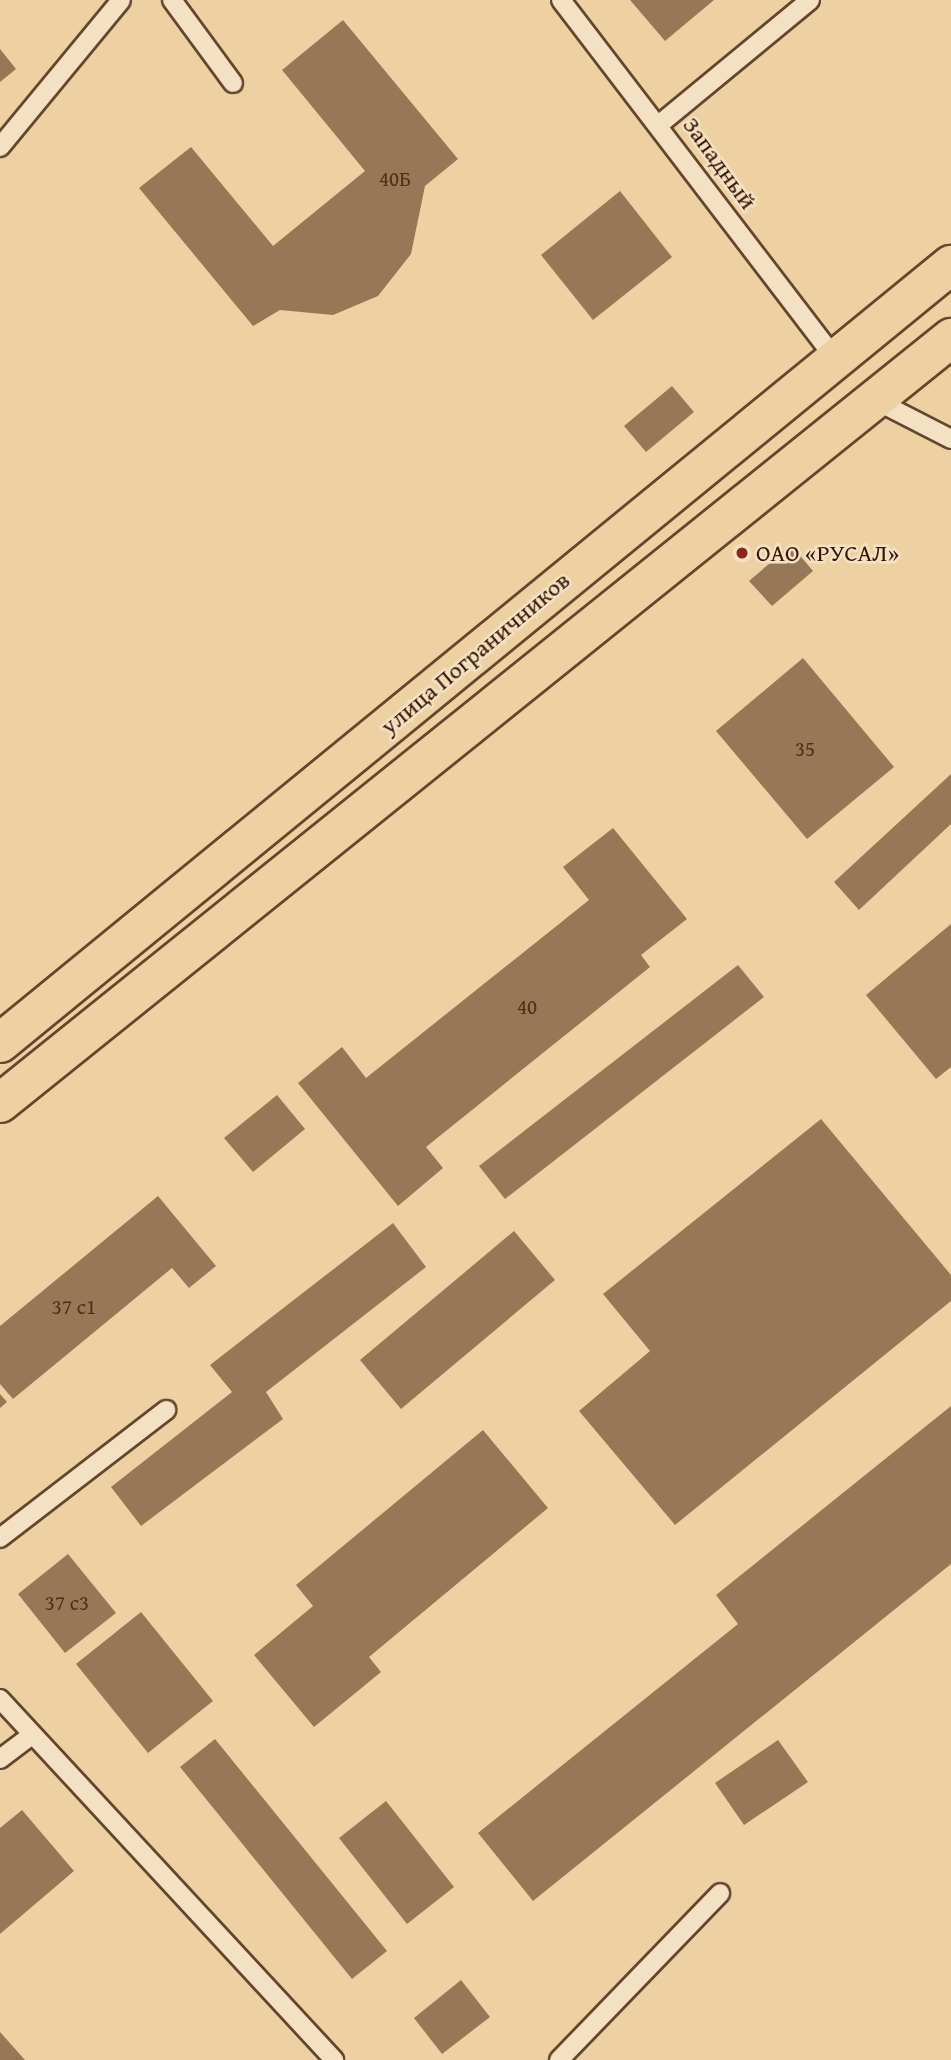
<!DOCTYPE html>
<meta charset="utf-8">
<style>
body{margin:0}
#map{position:relative;width:951px;height:2060px;overflow:hidden;background:#eed1a3;font-family:"Gentium Book Plus",serif}
div>[style]{position:absolute}
.building>*{inset:0;background:#967857}
.roads{filter:drop-shadow(2px 0 #65462c) drop-shadow(-2px 0 #65462c) drop-shadow(0 2px #65462c) drop-shadow(0 -2px #65462c)}
.service>*{height:18px;margin:-9px;padding:0 9px;transform-origin:9px;border-radius:9px;background:#f4e1c3}
.primary>*{height:38px;margin:-19px;padding:0 19px;transform-origin:19px;border-radius:19px;background:#eed1a3}
.dots>*{width:19px;height:19px;translate:-50% -50%;box-sizing:border-box;border:4px solid #f4e1c3;border-radius:50%}
span{translate:-50% -50%;white-space:nowrap;text-align:center;line-height:1.15;-webkit-text-stroke:5px #f4e1c3;paint-order:stroke}
.number-label{font-size:21px;color:#4f2f19}
.number-label span{-webkit-text-stroke-width:0}
.street-label{font-size:24px;color:#371704}
.poi-label{font-size:24px;color:#371704}
.left{translate:0 -50%;text-align:left}
</style>
<div id="map">
<div class="building">
<div style="clip-path:polygon(630px 0,714px 0,665px 41px)"></div>
<div style="clip-path:polygon(343px 20px,458px 159px,425px 186px,411px 254px,378px 296px,333px 315px,280px 310px,253px 326px,139px 188px,191px 147px,273px 246px,365px 171px,282px 70px)"></div>
<div style="clip-path:polygon(0 49px,16px 69px,0 82px)"></div>
<div style="clip-path:polygon(620px 191px,672px 257px,593px 320px,541px 255px)"></div>
<div style="clip-path:polygon(672px 386px,694px 412px,646px 452px,624px 426px)"></div>
<div style="clip-path:polygon(791px 545px,813px 571px,772px 606px,749px 581px)"></div>
<div style="clip-path:polygon(803px 658px,894px 767px,807px 839px,716px 731px)"></div>
<div style="clip-path:polygon(951px 774px,951px 824px,859px 910px,834px 882px)"></div>
<div style="clip-path:polygon(613px 828px,687px 919px,641px 955px,650px 967px,426px 1147px,443px 1168px,398px 1206px,298px 1083px,342px 1047px,366px 1078px,589px 900px,563px 867px)"></div>
<div style="clip-path:polygon(951px 924px,951px 1067px,936px 1079px,866px 995px)"></div>
<div style="clip-path:polygon(738px 965px,764px 997px,505px 1199px,479px 1166px)"></div>
<div style="clip-path:polygon(277px 1095px,305px 1129px,253px 1172px,224px 1138px)"></div>
<div style="clip-path:polygon(821px 1119px,951px 1275px,951px 1301px,675px 1525px,579px 1411px,650px 1351px,603px 1294px)"></div>
<div style="clip-path:polygon(158px 1196px,216px 1266px,189px 1288px,172px 1268px,13px 1399px,0 1384px,0 1326px)"></div>
<div style="clip-path:polygon(393px 1223px,426px 1267px,266px 1392px,283px 1419px,141px 1526px,111px 1487px,232px 1392px,210px 1365px)"></div>
<div style="clip-path:polygon(514px 1231px,555px 1280px,401px 1409px,360px 1360px)"></div>
<div style="clip-path:polygon(0 1394px,7px 1402px,0 1408px)"></div>
<div style="clip-path:polygon(951px 1406px,951px 1564px,533px 1901px,478px 1833px,738px 1624px,716px 1595px)"></div>
<div style="clip-path:polygon(483px 1430px,548px 1508px,369px 1657px,381px 1672px,314px 1727px,254px 1655px,313px 1606px,296px 1585px)"></div>
<div style="clip-path:polygon(68px 1554px,116px 1613px,65px 1653px,18px 1594px)"></div>
<div style="clip-path:polygon(141px 1612px,213px 1701px,148px 1753px,76px 1664px)"></div>
<div style="clip-path:polygon(215px 1739px,387px 1951px,352px 1979px,180px 1767px)"></div>
<div style="clip-path:polygon(778px 1740px,808px 1782px,744px 1825px,715px 1783px)"></div>
<div style="clip-path:polygon(386px 1801px,454px 1887px,407px 1924px,339px 1838px)"></div>
<div style="clip-path:polygon(22px 1810px,74px 1871px,0 1934px,0 1828px)"></div>
<div style="clip-path:polygon(461px 1980px,490px 2017px,442px 2054px,414px 2018px)"></div>
<div style="clip-path:polygon(0 2032px,25px 2060px,0 2060px)"></div>
</div>
<div class="roads">
<div class="service">
<div style="left:172px;top:0;width:103px;rotate:53.7deg"></div>
<div style="left:561px;top:0;width:451px;rotate:52.6deg"></div>
<div style="left:661px;top:123px;width:193px;rotate:-39.5deg"></div>
<div style="left:0;top:147px;width:190px;rotate:-50.5deg"></div>
<div style="left:875px;top:400px;width:85px;rotate:27.2deg"></div>
<div style="left:0;top:1538px;width:210px;rotate:-37.6deg"></div>
<div style="left:0;top:1699px;width:492px;rotate:47.2deg"></div>
<div style="left:0;top:1759px;width:38px;rotate:-37deg"></div>
<div style="left:559px;top:2060px;width:232px;rotate:-46deg"></div>
</div>
<div class="primary">
<div style="left:0;top:1043px;width:1229px;rotate:-39.29deg"></div>
<div style="left:0;top:1103px;width:1221px;rotate:-38.81deg"></div>
</div>
</div>
<div class="dots">
<div style="left:742px;top:553px;background:#8f2418"></div>
</div>
<div class="number-label">
<span style="left:395px;top:179px">40Б</span>
<span style="left:805px;top:749px">35</span>
<span style="left:527px;top:1007px">40</span>
<span style="left:74px;top:1307px">37 с1</span>
<span style="left:67px;top:1603px">37 с3</span>
</div>
<div class="street-label">
<span style="left:720px;top:163px;rotate:54deg">Западный</span>
<span style="left:475px;top:653px;rotate:-40deg">улица Пограничников</span>
</div>
<div class="poi-label">
<span class="left" style="left:756px;top:553px">ОАО «РУСАЛ»</span>
</div>
</div>
